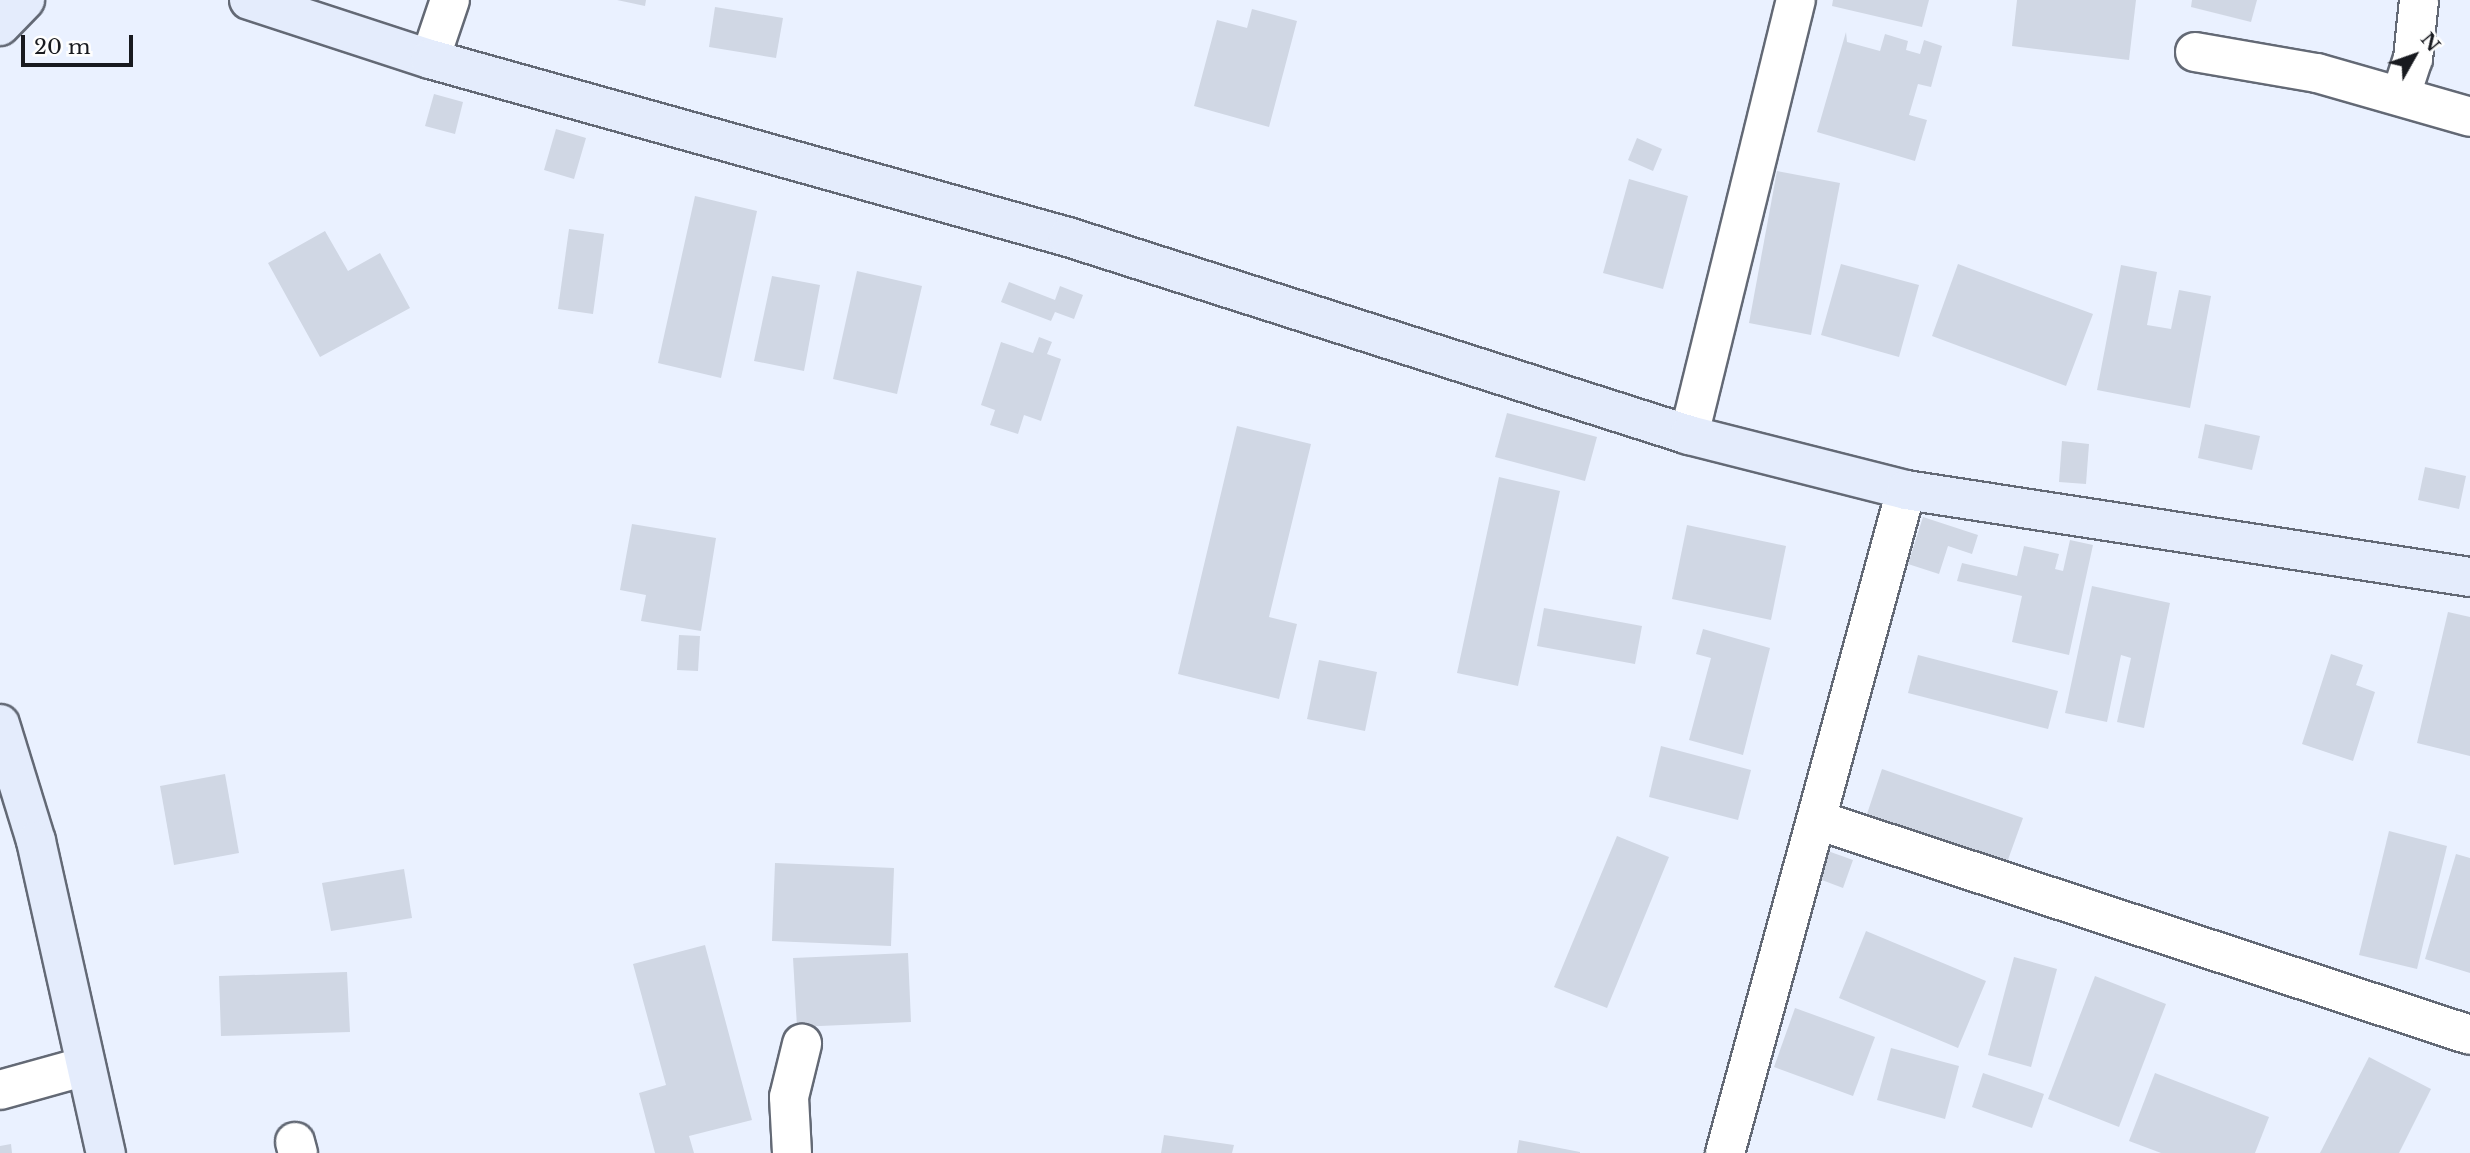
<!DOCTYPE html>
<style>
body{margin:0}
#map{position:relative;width:2470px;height:1153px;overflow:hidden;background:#eaf1ff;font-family:"Libre Baskerville",serif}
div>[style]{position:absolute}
.building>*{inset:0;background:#d0d7e4}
.roads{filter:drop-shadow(2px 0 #636975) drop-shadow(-2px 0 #636975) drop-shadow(0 2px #636975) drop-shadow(0 -2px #636975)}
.street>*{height:38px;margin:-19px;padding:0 19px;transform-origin:19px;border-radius:19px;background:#fff}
.secondary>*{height:38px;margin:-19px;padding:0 19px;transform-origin:19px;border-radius:19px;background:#e4ecfc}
span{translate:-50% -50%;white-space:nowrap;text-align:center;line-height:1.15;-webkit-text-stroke:6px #fefefe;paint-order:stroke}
.north{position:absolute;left:2379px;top:21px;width:70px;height:70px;-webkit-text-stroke:5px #fefefe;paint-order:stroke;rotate:50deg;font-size:19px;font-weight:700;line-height:28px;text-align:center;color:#181a1f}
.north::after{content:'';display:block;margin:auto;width:24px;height:32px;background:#181a1f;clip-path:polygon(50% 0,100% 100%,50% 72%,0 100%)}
.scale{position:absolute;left:21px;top:35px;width:112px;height:32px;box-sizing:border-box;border:4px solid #181a1f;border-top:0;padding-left:9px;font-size:21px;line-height:24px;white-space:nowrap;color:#181a1f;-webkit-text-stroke:5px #fefefe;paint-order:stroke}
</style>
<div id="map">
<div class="building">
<div style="clip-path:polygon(617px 0,646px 0,645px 6px)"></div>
<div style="clip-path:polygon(1833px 0,1929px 0,1922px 27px,1832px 6px)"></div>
<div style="clip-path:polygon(2017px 0,2136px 0,2129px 60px,2012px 46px)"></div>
<div style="clip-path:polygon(2192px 0,2257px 0,2251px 22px,2191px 7px)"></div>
<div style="clip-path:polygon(715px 7px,783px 18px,776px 58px,709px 47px)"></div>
<div style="clip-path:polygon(1252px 9px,1297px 21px,1269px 127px,1194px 106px,1217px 20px,1247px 28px)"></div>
<div style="clip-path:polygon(1846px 32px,1847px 42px,1880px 51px,1885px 34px,1908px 41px,1906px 50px,1920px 54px,1924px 40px,1942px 46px,1931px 87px,1918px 84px,1909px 115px,1927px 120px,1915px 161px,1817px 132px)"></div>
<div style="clip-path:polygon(434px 94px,463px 102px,455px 134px,425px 126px)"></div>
<div style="clip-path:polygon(556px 129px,586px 138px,574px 179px,544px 170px)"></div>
<div style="clip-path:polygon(1637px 138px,1662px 149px,1653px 171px,1628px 160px)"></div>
<div style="clip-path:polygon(1777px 171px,1840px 183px,1811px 335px,1749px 323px)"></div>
<div style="clip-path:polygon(1629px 179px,1688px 196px,1663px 289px,1603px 273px)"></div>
<div style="clip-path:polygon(695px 196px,757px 211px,721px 378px,658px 363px)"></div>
<div style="clip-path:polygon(569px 229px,604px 234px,593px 314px,558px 309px)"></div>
<div style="clip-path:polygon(325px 231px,348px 271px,380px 253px,410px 308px,320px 357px,268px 263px)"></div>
<div style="clip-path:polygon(1841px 264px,1919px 285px,1899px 357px,1821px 335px)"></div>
<div style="clip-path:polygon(1958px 264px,2093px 314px,2066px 386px,1932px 336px)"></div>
<div style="clip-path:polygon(2121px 265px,2157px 272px,2147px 325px,2171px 329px,2179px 290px,2211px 296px,2190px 408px,2097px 390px)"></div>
<div style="clip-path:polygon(857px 271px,922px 286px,897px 394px,833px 379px)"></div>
<div style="clip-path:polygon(772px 276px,820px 285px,804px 371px,754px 361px)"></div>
<div style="clip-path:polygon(1009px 282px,1055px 300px,1060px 286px,1083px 295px,1074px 319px,1055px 312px,1051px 321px,1001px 302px)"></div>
<div style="clip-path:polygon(1039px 337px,1052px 342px,1047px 354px,1061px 359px,1041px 421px,1024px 415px,1018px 434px,990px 425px,995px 410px,981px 405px,1001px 342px,1033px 353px)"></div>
<div style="clip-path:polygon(1507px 413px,1597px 437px,1585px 481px,1495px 457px)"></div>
<div style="clip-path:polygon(2205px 424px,2260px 436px,2252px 470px,2198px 458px)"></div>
<div style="clip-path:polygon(1237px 426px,1311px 444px,1269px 617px,1297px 624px,1279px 699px,1178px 674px)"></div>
<div style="clip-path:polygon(2062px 441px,2089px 444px,2086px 484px,2059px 482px)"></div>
<div style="clip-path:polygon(2425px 467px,2466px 476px,2459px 509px,2418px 500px)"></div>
<div style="clip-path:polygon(1499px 477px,1560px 491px,1518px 686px,1457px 673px)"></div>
<div style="clip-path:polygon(1923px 517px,1978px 535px,1972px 554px,1948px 546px,1939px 574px,1908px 564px)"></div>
<div style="clip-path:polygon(632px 524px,716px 538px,701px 631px,641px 621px,646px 595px,620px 590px)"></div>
<div style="clip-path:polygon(1687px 525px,1786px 546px,1771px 620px,1672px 599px)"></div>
<div style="clip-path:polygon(2070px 540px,2093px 545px,2069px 655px,2012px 642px,2022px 596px,1957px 581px,1962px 563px,2017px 576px,2024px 546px,2059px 554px,2055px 569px,2063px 571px)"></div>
<div style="clip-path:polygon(2092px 586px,2170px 603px,2144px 728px,2117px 722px,2131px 658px,2121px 655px,2107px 722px,2065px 713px)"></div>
<div style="clip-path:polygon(1544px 608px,1642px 626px,1635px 664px,1537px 646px)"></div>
<div style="clip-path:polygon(2448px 612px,2470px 617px,2470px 756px,2417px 743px)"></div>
<div style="clip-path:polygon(1703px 629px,1770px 648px,1743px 755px,1689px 740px,1711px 658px,1696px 654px)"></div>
<div style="clip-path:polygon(679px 635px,700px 636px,698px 671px,677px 670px)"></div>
<div style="clip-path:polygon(2331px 654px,2363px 665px,2356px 685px,2375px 692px,2353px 761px,2302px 744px)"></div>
<div style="clip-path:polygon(1918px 655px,2058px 691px,2048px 729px,1908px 693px)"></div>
<div style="clip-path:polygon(1319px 660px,1377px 672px,1365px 731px,1307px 719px)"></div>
<div style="clip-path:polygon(1661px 746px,1751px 770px,1738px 820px,1649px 797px)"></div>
<div style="clip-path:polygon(1882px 769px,2023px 818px,2005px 868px,1865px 820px)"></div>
<div style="clip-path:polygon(225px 774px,239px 853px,174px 865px,160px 786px)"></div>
<div style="clip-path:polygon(2389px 831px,2447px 846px,2417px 969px,2359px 955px)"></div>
<div style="clip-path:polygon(1617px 836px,1669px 857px,1607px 1008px,1554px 987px)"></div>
<div style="clip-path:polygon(1825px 850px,1853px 860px,1843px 888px,1814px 877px)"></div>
<div style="clip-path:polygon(2456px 854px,2470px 858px,2470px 973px,2425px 959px)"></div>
<div style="clip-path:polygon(775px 863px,894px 868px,891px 946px,772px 941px)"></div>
<div style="clip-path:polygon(404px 869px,412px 918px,331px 931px,322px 883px)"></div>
<div style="clip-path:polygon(1866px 931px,1986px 981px,1958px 1048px,1839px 998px)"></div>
<div style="clip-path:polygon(705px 945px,752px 1120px,689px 1136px,694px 1153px,655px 1153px,639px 1093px,666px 1085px,633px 964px)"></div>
<div style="clip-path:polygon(908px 953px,911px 1022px,797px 1027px,793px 958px)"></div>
<div style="clip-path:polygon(2014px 957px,2057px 969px,2031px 1067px,1988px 1055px)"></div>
<div style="clip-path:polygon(347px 972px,350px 1032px,221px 1036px,219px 976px)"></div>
<div style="clip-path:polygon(2095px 976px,2166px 1004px,2119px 1127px,2048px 1099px)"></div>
<div style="clip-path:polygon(1795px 1008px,1875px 1037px,1853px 1096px,1774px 1067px)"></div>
<div style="clip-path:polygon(1891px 1048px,1959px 1066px,1945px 1119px,1877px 1100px)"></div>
<div style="clip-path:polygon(2369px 1057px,2431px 1089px,2399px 1153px,2320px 1153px)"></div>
<div style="clip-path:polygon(1983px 1073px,2044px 1094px,2032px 1128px,1972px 1107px)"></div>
<div style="clip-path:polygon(2155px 1073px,2269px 1117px,2255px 1153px,2161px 1153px,2129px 1141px)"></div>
<div style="clip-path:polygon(1164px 1135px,1234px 1145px,1232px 1153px,1161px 1153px)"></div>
<div style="clip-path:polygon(1519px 1140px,1580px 1152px,1580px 1153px,1517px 1153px)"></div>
<div style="clip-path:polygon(11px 1144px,12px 1153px,0 1153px,0 1146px)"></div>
</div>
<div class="roads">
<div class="street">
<div style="left:2195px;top:52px;width:124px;rotate:9.8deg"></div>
<div style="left:2317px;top:73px;width:159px;rotate:16deg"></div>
<div style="left:430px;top:59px;width:62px;rotate:-71.3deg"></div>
<div style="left:2401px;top:95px;width:38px;rotate:-72deg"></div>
<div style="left:2413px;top:59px;width:59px;rotate:-84.2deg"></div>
<div style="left:1689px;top:435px;width:448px;rotate:-76.2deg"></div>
<div style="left:1817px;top:820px;width:687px;rotate:18.22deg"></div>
<div style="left:0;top:1090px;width:89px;rotate:-15.6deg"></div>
<div style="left:295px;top:1142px;width:11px;rotate:75deg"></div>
<div style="left:792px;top:1153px;width:56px;rotate:-93.1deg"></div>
<div style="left:789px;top:1097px;width:55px;rotate:-76.2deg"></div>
<div style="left:1725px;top:1153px;width:687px;rotate:-74.73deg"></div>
</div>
<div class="secondary">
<div style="left:249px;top:0;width:190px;rotate:18.1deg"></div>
<div style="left:430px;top:59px;width:662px;rotate:15.59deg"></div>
<div style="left:1068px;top:237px;width:652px;rotate:17.68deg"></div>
<div style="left:1689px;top:435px;width:224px;rotate:14.2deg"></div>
<div style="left:1906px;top:490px;width:571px;rotate:8.77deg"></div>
<div style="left:0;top:26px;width:36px;rotate:-46deg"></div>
<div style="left:0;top:724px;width:122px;rotate:72.9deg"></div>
<div style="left:36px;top:841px;width:320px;rotate:77.4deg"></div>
</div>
</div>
<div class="north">N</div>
<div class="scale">20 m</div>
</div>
